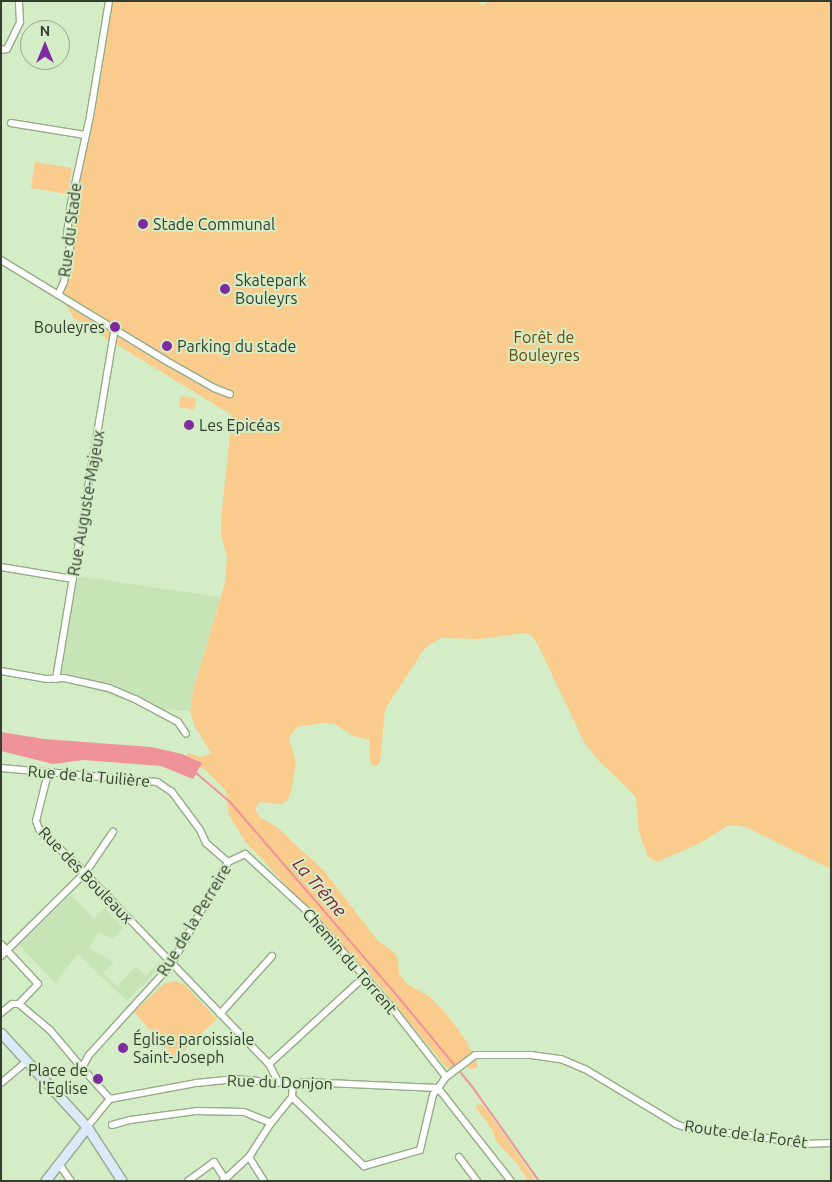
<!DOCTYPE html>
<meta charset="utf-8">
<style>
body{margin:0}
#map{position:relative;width:832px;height:1182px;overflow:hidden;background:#d4edc6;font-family:Ubuntu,sans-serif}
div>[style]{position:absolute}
.built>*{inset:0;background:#c7e4b7}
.green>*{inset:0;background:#f9cb8d}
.water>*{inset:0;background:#ef929a}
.stream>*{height:2px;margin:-1px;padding:0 1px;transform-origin:1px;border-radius:1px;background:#ef929a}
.roads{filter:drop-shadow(1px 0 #94ac87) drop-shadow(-1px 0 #94ac87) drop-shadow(0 1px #94ac87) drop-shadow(0 -1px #94ac87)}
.street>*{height:6px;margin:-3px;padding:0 3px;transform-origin:3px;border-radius:3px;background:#fff}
.secondary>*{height:9px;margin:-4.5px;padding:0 4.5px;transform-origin:4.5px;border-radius:4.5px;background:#dbe9fa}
.dots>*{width:14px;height:14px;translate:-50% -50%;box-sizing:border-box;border:2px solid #d4edc6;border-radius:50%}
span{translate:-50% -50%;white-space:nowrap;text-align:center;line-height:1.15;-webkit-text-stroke:4px #d4edc6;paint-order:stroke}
.poi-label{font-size:16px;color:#343e2e}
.left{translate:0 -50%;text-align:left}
.right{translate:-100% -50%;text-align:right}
.street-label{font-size:16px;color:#343e2e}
.park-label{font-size:16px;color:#6c490c}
.water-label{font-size:18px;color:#881b32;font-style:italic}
.frame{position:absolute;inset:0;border:2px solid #343e2e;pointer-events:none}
.north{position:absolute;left:20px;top:20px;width:50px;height:50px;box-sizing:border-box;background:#d4edc6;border:1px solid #94a789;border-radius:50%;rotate:0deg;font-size:14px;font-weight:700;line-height:20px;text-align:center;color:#343e2e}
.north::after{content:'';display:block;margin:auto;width:18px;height:22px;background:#7c2c9c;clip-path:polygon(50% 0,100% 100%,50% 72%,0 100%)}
</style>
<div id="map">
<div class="built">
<div style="clip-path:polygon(78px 576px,220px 597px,193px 691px,190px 711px,148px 708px,59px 678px,73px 584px,77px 583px)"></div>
<div style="clip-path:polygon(71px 895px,94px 919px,109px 904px,106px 910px,123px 928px,113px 939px,98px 932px,89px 948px,114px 962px,103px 973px,117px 986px,136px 966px,146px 976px,159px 962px,161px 966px,127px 1001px,78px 954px,55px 983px,19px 945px)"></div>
</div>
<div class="green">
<div style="clip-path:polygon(106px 1px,479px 1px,482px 6px,489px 1px,831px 1px,831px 869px,746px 827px,735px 825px,727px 826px,700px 843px,657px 862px,648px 857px,639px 832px,636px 797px,598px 760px,584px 742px,537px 643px,531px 635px,525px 633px,480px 639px,441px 638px,425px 648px,385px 709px,380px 763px,377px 766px,372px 766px,370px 761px,370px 740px,353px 736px,335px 724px,322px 723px,297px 727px,289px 738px,296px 762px,291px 792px,287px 801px,282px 804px,259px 802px,255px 810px,260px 817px,278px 828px,324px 871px,378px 941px,394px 952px,398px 958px,399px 974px,407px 984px,430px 997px,449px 1017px,467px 1042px,477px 1063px,477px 1068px,470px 1069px,461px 1061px,451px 1069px,446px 1067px,380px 986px,244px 840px,229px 815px,226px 791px,207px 771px,186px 758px,188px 753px,201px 757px,211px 753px,194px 725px,190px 711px,193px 691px,225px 582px,227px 557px,221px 534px,221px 520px,232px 415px,73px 318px,58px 288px)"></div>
<div style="clip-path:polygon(35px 162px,72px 168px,68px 194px,31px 188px)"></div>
<div style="clip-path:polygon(181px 396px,196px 399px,194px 410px,179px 407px)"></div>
<div style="clip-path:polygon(175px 981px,184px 984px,217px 1019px,175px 1059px,134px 1012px,164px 984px)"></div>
<div style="clip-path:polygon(477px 1104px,483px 1105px,536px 1181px,528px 1181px,518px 1165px,496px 1141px,492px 1129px,476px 1108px)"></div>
</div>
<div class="water">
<div style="clip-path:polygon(1px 732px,44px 739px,151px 747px,182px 754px,202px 763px,193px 779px,161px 766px,83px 760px,53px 764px,1px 751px)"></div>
</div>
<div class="stream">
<div style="left:195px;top:772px;width:46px;rotate:40.6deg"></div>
<div style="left:230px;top:802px;width:259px;rotate:49.2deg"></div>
<div style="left:399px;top:998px;width:113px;rotate:50.4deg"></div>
<div style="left:471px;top:1085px;width:118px;rotate:54.7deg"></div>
</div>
<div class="roads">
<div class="street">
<div style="left:1px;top:50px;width:6px;rotate:-9deg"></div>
<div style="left:7px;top:49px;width:30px;rotate:-64deg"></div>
<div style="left:20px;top:22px;width:21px;rotate:-93deg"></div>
<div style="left:11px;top:123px;width:75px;rotate:9.2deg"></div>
<div style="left:1px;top:260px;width:198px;rotate:31.4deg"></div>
<div style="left:170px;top:363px;width:51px;rotate:29.6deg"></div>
<div style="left:214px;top:388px;width:17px;rotate:21deg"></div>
<div style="left:58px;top:295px;width:14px;rotate:-65deg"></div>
<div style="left:64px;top:282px;width:42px;rotate:-80.3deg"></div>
<div style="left:71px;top:241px;width:8px;rotate:-120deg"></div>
<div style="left:67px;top:234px;width:26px;rotate:-83deg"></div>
<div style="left:70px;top:208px;width:94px;rotate:-77.7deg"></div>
<div style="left:90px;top:116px;width:117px;rotate:-80.6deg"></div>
<div style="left:1px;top:567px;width:73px;rotate:9.5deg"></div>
<div style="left:1px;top:671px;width:47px;rotate:9.9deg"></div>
<div style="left:47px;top:679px;width:17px;rotate:-3deg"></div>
<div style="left:64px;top:678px;width:46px;rotate:12.5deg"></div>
<div style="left:109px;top:688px;width:28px;rotate:23deg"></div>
<div style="left:135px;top:699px;width:49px;rotate:28.1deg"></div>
<div style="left:178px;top:722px;width:14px;rotate:56deg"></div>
<div style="left:56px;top:679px;width:357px;rotate:-80.5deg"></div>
<div style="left:1px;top:768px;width:157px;rotate:5.1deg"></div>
<div style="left:157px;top:782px;width:18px;rotate:34deg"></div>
<div style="left:172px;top:792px;width:47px;rotate:53.6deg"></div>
<div style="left:200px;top:830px;width:14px;rotate:65deg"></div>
<div style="left:206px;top:843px;width:29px;rotate:41deg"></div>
<div style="left:48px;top:773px;width:49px;rotate:104deg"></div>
<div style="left:36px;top:821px;width:9px;rotate:69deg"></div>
<div style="left:39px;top:829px;width:64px;rotate:43.7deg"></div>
<div style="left:85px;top:873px;width:265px;rotate:46.1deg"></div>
<div style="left:269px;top:1064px;width:20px;rotate:63deg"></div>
<div style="left:1px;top:944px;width:54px;rotate:47.2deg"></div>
<div style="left:38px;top:984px;width:28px;rotate:134deg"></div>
<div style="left:19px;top:1004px;width:7px;rotate:180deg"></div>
<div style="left:12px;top:1004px;width:14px;rotate:141deg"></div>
<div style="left:1px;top:956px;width:118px;rotate:-44.7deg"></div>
<div style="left:85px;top:873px;width:50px;rotate:-55.7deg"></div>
<div style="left:19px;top:1004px;width:40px;rotate:40deg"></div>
<div style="left:50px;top:1030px;width:50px;rotate:49.9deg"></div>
<div style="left:220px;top:1014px;width:78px;rotate:-48.1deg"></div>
<div style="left:269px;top:1064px;width:130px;rotate:-42.5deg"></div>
<div style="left:1px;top:1083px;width:33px;rotate:-40deg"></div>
<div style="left:292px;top:1097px;width:100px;rotate:43.8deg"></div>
<div style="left:364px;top:1166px;width:58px;rotate:-15.9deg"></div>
<div style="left:420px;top:1150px;width:57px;rotate:-76.7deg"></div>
<div style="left:433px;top:1095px;width:9px;rotate:-54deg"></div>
<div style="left:438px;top:1088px;width:118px;rotate:51.9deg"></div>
<div style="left:110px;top:1099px;width:87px;rotate:-10.5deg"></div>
<div style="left:196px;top:1083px;width:40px;rotate:-5.7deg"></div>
<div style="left:236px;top:1079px;width:57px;rotate:5deg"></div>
<div style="left:293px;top:1084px;width:12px;rotate:-9deg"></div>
<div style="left:305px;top:1082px;width:133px;rotate:2.6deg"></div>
<div style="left:438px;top:1088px;width:14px;rotate:-54deg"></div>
<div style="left:446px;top:1077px;width:36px;rotate:-37deg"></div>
<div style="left:475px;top:1055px;width:56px"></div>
<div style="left:531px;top:1055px;width:30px;rotate:8deg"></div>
<div style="left:561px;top:1059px;width:26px;rotate:23deg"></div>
<div style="left:585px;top:1069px;width:106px;rotate:31.1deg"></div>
<div style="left:676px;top:1124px;width:15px;rotate:20deg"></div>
<div style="left:690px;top:1129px;width:59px;rotate:5.8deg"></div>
<div style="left:749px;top:1135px;width:56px;rotate:9.3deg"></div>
<div style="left:804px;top:1144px;width:27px;rotate:-2deg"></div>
<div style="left:112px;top:1125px;width:19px;rotate:-16deg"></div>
<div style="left:130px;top:1120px;width:68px;rotate:-7.7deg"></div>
<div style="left:197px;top:1111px;width:47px;rotate:1.2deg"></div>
<div style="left:244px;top:1112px;width:29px;rotate:22deg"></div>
<div style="left:87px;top:1127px;width:36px;rotate:-51deg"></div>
<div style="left:110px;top:1099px;width:42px;rotate:-132.1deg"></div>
<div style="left:82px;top:1068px;width:15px;rotate:-62deg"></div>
<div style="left:89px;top:1055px;width:122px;rotate:-47.7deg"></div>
<div style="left:171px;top:965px;width:118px;rotate:-61deg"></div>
<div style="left:228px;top:862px;width:19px;rotate:-25deg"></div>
<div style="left:245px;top:854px;width:83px;rotate:42.6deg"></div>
<div style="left:306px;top:910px;width:132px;rotate:48.7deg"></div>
<div style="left:393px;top:1009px;width:86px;rotate:52.1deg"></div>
<div style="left:249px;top:1157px;width:28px;rotate:58deg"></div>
<div style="left:459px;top:1157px;width:30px;rotate:53deg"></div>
<div style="left:59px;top:1164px;width:21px;rotate:55deg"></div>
<div style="left:188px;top:1181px;width:32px;rotate:-36deg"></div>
<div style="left:214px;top:1162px;width:20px;rotate:57deg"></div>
<div style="left:223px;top:1181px;width:35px;rotate:-43deg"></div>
<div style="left:249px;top:1157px;width:40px;rotate:-57.1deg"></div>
<div style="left:271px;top:1123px;width:33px;rotate:-51deg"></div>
<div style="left:292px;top:1097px;width:13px;rotate:-86deg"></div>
</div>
<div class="secondary">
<div style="left:1px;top:1033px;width:127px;rotate:47.5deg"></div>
<div style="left:87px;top:1127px;width:64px;rotate:57.1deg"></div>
<div style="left:45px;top:1181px;width:68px;rotate:-52.1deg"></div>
</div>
</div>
<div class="dots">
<div style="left:143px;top:224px;background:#7c2c9c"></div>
<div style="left:225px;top:289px;background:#7c2c9c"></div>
<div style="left:115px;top:327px;background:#7c2c9c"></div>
<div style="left:167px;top:346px;background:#7c2c9c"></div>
<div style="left:189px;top:425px;background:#7c2c9c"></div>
<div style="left:123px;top:1048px;background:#7c2c9c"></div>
<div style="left:98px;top:1079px;background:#7c2c9c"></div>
</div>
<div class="poi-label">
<span class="left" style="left:153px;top:224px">Stade Communal</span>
<span class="left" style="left:235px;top:289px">Skatepark<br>Bouleyrs</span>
<span class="right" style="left:105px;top:327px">Bouleyres</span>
<span class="left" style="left:177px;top:346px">Parking du stade</span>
<span class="left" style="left:199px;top:425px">Les Epicéas</span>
<span class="left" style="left:133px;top:1048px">Église paroissiale<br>Saint-Joseph</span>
<span class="right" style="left:88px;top:1079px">Place de<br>l'Eglise</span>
</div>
<div class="street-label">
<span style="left:70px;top:230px;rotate:-83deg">Rue du Stade</span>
<span style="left:86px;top:503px;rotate:-80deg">Rue Auguste-Majeux</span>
<span style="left:89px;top:776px;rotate:5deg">Rue de la Tuilière</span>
<span style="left:86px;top:875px;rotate:46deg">Rue des Bouleaux</span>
<span style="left:194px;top:920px;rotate:-59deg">Rue de la Perreire</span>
<span style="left:350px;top:961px;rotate:49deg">Chemin du Torrent</span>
<span style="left:280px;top:1082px;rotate:2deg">Rue du Donjon</span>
<span style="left:746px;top:1134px;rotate:8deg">Route de la Forêt</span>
</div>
<div class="park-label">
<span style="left:544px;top:346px">Forêt de<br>Bouleyres</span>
</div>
<div class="water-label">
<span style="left:320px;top:887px;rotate:49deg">La Trême</span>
</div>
<div class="frame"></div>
<div class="north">N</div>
</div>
